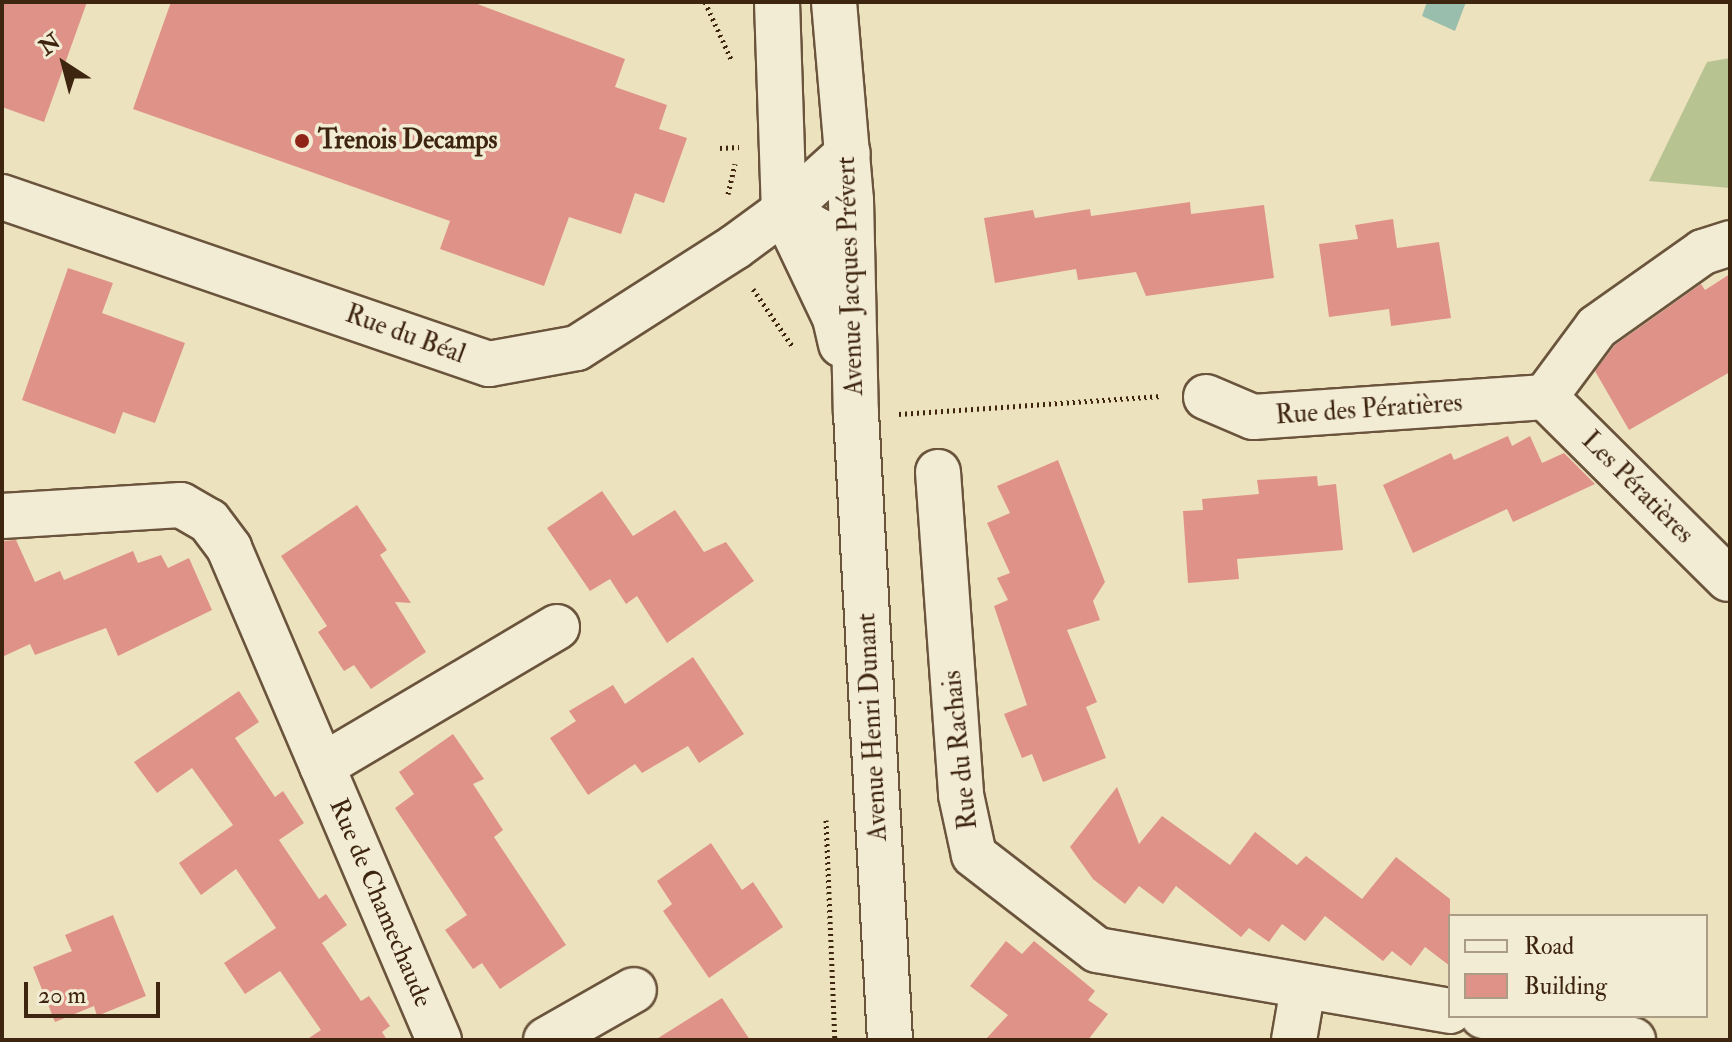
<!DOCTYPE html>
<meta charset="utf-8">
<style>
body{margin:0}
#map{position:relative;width:1732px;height:1042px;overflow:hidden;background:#ede2be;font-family:"IM FELL Double Pica",serif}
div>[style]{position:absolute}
.green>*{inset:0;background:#b8c392}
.water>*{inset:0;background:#9abead}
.building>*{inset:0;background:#df9388}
.path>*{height:5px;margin-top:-2.5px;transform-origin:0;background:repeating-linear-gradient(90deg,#3e2510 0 2px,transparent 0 6px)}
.roads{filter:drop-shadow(2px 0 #6a543c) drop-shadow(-2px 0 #6a543c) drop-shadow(0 2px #6a543c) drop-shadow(0 -2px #6a543c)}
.minor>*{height:44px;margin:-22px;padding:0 22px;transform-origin:22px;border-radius:22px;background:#f3ecd5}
.secondary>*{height:44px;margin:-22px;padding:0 22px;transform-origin:22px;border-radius:22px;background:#f3ecd5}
.dots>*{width:22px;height:22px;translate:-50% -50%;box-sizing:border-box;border:4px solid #f3ecd5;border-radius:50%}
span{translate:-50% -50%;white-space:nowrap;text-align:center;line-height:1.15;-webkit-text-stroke:7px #f3ecd5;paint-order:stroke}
.poi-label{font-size:26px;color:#3e2510;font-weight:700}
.left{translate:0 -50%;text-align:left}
.street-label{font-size:26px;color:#3e2510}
.frame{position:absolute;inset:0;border:4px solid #3e2510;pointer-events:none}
.legend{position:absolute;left:1448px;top:914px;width:260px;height:104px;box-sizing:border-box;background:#f3ecd5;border:2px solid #ab9c86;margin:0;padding:10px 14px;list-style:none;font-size:24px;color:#3e2510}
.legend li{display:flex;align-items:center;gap:16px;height:40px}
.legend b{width:40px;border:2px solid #ab9c86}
.north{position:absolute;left:24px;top:24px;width:80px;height:80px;-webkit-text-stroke:6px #f3ecd5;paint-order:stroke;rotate:324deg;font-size:22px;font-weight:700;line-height:32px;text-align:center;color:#3e2510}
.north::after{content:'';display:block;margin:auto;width:28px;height:36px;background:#3e2510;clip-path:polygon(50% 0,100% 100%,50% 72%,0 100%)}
.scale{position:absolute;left:24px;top:982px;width:136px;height:36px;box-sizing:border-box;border:4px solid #3e2510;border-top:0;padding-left:10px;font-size:24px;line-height:28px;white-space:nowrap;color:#3e2510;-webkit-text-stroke:6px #f3ecd5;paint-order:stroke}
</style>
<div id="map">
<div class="green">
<div style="clip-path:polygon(1730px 58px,1730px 188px,1649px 181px,1707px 62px)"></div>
</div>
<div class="water">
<div style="clip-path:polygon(1427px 2px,1466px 2px,1455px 31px,1422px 16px)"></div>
</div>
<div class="building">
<div style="clip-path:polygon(2px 2px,87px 2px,44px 122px,2px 107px)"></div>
<div style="clip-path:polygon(171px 2px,472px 2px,625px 59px,615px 87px,667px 105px,659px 129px,687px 138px,664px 203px,635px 193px,621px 234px,569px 217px,544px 286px,440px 249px,450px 221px,133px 109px)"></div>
<div style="clip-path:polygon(1190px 202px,1191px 214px,1264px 205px,1274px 278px,1146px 296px,1136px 272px,1078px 280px,1076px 269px,995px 283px,984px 218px,1033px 210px,1035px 218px,1090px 209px,1091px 216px)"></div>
<div style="clip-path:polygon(1393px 219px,1397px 248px,1439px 242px,1451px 318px,1391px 326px,1389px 309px,1329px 317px,1319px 244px,1358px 239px,1355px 225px)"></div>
<div style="clip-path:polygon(68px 268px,113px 283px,102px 313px,185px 343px,155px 423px,123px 412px,115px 434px,22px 400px)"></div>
<div style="clip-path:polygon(1730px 274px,1730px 372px,1629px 430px,1595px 371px,1615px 345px,1701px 284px,1705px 290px)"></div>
<div style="clip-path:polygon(1508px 436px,1512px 446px,1530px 436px,1542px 463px,1564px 453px,1595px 484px,1513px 522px,1507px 509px,1413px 553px,1383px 485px,1451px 453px,1454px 460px)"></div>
<div style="clip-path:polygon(1058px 460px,1105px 582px,1093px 601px,1100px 620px,1067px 630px,1097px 702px,1086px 707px,1106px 758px,1043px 782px,1032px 754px,1022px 758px,1004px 714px,1027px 705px,994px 606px,1008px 600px,997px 578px,1010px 573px,987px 523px,1010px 513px,997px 486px)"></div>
<div style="clip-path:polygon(1317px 476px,1318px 486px,1336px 484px,1343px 550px,1237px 559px,1239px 579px,1188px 583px,1183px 511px,1203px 510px,1202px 499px,1259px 494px,1257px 480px)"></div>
<div style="clip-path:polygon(602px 491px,633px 536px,675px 510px,704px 552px,726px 542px,754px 581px,667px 643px,637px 596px,626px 604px,610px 579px,590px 591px,547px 528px)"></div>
<div style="clip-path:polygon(357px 505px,387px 550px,380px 555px,411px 603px,395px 602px,426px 652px,371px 689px,354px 665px,344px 671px,318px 632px,327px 626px,281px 556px)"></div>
<div style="clip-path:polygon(16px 540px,35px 582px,60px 571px,64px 580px,133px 551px,138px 563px,161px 555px,168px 568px,189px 558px,212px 610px,118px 656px,106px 628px,35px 655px,30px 644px,2px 657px,2px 541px)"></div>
<div style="clip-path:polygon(693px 657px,744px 734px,699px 763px,688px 746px,642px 773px,635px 764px,588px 795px,550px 738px,576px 721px,569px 711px,613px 685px,625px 704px)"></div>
<div style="clip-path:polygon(239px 691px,259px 722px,235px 738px,275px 797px,283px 791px,304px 823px,279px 840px,319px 899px,326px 894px,347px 925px,322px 943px,361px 1001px,369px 996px,390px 1026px,382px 1032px,387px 1040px,306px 1040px,321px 1030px,280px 971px,245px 994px,224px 963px,276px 928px,236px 869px,201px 895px,179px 863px,233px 825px,192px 768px,157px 793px,134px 762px)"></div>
<div style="clip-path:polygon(453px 734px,484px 779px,473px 784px,503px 830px,494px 837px,566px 945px,500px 989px,482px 963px,473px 969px,445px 930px,467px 915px,395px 808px,414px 794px,399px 772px)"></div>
<div style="clip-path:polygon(1117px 787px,1139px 844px,1162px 816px,1230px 865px,1255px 832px,1297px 865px,1306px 856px,1362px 899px,1396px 857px,1450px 899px,1450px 966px,1425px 947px,1411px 966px,1392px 951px,1383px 961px,1325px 916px,1305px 941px,1282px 924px,1269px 942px,1249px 928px,1241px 937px,1176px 886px,1163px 904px,1139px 886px,1125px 904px,1093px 879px,1070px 847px)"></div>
<div style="clip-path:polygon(711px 843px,742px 890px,753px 882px,783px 927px,709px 978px,663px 911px,672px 904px,657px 881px)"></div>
<div style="clip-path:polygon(113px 915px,146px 996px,97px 1016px,94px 1006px,55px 1022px,33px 967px,72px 951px,65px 935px)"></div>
<div style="clip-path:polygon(1006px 941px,1022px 954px,1034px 941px,1095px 991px,1088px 1000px,1108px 1014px,1088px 1040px,985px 1040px,1008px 1015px,970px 986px)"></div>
<div style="clip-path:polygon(722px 998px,750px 1040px,655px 1040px)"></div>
</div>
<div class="path">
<div style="left:705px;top:2px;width:63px;rotate:65.5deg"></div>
<div style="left:720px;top:148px;width:19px;rotate:-3deg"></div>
<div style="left:728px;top:194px;width:31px;rotate:-77deg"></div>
<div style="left:753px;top:289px;width:70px;rotate:55.4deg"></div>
<div style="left:899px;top:414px;width:263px;rotate:-3.9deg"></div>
<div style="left:826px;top:820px;width:220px;rotate:87.7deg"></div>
</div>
<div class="roads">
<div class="minor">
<div style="left:2px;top:197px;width:515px;rotate:18.93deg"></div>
<div style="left:489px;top:364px;width:89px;rotate:-10.3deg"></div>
<div style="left:577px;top:348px;width:188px;rotate:-32.6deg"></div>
<div style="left:735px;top:247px;width:61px;rotate:-36.3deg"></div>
<div style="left:784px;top:211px;width:86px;rotate:-42.2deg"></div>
<div style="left:784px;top:211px;width:40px;rotate:29.7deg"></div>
<div style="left:819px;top:231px;width:38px;rotate:53deg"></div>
<div style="left:842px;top:261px;width:33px;rotate:72deg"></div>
<div style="left:1206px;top:397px;width:51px;rotate:23.1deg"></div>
<div style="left:1253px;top:417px;width:293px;rotate:-3.9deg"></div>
<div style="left:1545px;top:397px;width:87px;rotate:-53.4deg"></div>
<div style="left:1597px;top:327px;width:130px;rotate:-35.3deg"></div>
<div style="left:1703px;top:252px;width:28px;rotate:-18deg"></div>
<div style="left:1545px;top:397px;width:258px;rotate:44.8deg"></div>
<div style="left:938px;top:472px;width:324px;rotate:85.9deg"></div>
<div style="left:961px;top:795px;width:61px;rotate:77.8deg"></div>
<div style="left:974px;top:855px;width:155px;rotate:37.7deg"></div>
<div style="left:1097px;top:950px;width:358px;rotate:9.8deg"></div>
<div style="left:2px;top:516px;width:179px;rotate:-3.5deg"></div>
<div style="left:181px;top:505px;width:32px;rotate:30deg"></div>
<div style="left:209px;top:521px;width:34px;rotate:53deg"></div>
<div style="left:229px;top:548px;width:535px;rotate:66.89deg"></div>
<div style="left:322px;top:766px;width:273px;rotate:-30.6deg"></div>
<div style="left:1483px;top:1016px;width:152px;rotate:9.1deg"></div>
<div style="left:546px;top:1040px;width:101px;rotate:-29.6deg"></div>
<div style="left:1294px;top:1040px;width:53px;rotate:-80.2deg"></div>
</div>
<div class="secondary">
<div style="left:777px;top:2px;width:209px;rotate:88.1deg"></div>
<div style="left:784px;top:211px;width:119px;rotate:64.5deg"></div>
<div style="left:835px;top:318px;width:27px;rotate:77deg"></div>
<div style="left:834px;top:2px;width:199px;rotate:85.1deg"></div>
<div style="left:851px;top:200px;width:213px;rotate:88.7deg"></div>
<div style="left:856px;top:413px;width:628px;rotate:86.9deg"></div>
</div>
</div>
<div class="dots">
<div style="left:302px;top:141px;background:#8f2418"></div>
</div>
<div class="poi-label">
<span class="left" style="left:318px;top:141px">Trenois Decamps</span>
</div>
<div class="street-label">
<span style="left:851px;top:276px;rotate:-92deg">Avenue Jacques Prévert</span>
<span style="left:405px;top:335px;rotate:20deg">Rue du Béal</span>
<span style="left:1369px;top:410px;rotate:-4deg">Rue des Pératières</span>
<span style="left:1637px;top:488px;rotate:45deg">Les Pératières</span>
<span style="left:873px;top:727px;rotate:-93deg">Avenue Henri Dunant</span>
<span style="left:961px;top:750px;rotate:-96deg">Rue du Rachais</span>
<span style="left:380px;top:903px;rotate:67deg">Rue de Chamechaude</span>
</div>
<div class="frame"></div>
<ul class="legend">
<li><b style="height:10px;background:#f3ecd5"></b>Road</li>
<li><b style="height:22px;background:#df9388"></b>Building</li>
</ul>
<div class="north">N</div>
<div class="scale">20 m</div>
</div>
